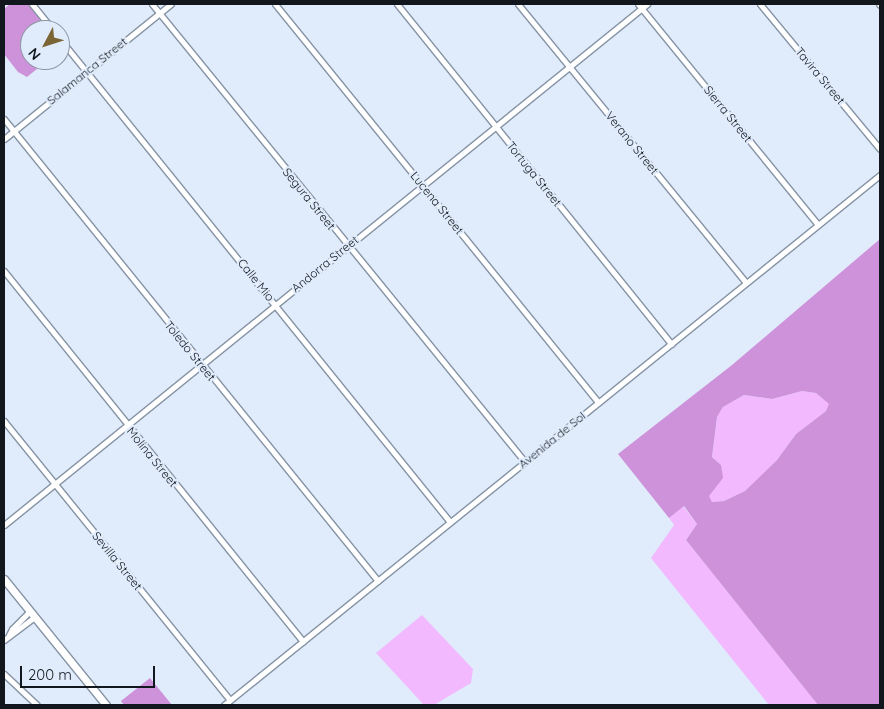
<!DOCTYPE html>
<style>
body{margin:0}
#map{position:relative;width:884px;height:709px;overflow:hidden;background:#e0ecfb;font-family:Quicksand,sans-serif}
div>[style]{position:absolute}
.green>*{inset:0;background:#f2b9ff}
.forest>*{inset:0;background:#ce92db}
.roads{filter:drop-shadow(1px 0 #8694a5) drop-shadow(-1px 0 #8694a5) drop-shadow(0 1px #8694a5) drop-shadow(0 -1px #8694a5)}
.minor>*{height:5px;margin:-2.5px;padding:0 2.5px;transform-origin:2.5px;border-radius:2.5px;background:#fff}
.secondary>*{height:7px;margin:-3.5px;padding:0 3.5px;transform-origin:3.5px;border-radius:3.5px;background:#fff}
span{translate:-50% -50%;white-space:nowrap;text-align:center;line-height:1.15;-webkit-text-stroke:4.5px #e0ecfb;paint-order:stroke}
.street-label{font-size:12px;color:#11171d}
.frame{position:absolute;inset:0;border:5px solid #11171d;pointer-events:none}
.north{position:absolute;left:20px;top:20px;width:50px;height:50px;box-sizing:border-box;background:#e0ecfb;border:1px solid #8d97a2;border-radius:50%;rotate:230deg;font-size:14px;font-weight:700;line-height:20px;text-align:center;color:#11171d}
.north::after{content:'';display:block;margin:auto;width:18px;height:22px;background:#7b6534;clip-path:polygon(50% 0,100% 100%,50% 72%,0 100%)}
.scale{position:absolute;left:20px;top:666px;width:135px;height:22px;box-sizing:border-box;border:2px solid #11171d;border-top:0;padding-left:6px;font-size:15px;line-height:18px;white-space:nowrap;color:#11171d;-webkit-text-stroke:4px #e0ecfb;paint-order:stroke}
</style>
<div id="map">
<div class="green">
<div style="clip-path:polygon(802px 391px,816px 393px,830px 404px,826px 411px,796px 434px,777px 460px,745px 491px,724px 501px,712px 502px,708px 496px,713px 490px,721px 465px,712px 457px,717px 417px,723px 407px,744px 395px,772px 399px)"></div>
<div style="clip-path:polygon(683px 506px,697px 524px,686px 540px,818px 705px,769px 705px,651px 558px,674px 525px,669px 518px)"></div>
<div style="clip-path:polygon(422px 615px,473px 669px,471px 683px,434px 705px,424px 705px,376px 653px)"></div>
</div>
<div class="forest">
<div style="clip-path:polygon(10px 4px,29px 4px,50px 30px,30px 30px,30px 60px,48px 60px,27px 77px,18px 72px,4px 54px,4px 9px)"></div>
<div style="clip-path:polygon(evenodd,880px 239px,880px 705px,818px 705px,686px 540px,697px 524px,684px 506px,669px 518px,618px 454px,732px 365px,880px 239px,802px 391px,816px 393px,829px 404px,826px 411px,796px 434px,777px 460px,745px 491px,724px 501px,712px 502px,709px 496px,723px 478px,721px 465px,712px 457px,717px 417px,723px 407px,744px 395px,772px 399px,802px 391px)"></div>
<div style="clip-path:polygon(150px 678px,172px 705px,124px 705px,121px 701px)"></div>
</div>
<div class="roads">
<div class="minor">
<div style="left:32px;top:4px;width:33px;rotate:51deg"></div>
<div style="left:152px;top:4px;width:591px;rotate:50.84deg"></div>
<div style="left:275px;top:4px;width:513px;rotate:50.94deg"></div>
<div style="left:397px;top:4px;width:437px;rotate:51.1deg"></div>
<div style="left:518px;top:4px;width:360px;rotate:50.7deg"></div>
<div style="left:638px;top:4px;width:285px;rotate:50.8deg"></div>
<div style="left:760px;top:4px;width:188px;rotate:50.4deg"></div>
<div style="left:879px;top:4px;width:1px;rotate:45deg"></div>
<div style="left:60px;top:39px;width:621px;rotate:51.08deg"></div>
<div style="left:4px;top:119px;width:594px;rotate:51.01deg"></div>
<div style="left:4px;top:139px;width:215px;rotate:-39deg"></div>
<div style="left:4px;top:271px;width:476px;rotate:51.1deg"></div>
<div style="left:4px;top:421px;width:359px;rotate:51deg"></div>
<div style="left:4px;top:525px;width:828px;rotate:-39.02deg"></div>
<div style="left:9px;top:635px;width:7px;rotate:-63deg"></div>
<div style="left:12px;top:629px;width:25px;rotate:-45deg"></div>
<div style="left:4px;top:640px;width:39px;rotate:-37deg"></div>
<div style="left:4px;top:674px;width:45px;rotate:43.2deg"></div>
<div style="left:224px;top:705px;width:843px;rotate:-38.94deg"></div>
</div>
<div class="secondary">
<div style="left:4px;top:579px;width:162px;rotate:51deg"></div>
</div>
</div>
<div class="street-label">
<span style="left:87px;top:71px;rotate:-39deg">Salamanca Street</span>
<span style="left:820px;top:76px;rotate:50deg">Tavira Street</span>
<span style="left:728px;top:114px;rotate:51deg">Sierra Street</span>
<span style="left:632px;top:143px;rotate:51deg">Verano Street</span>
<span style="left:534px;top:174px;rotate:51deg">Tortuga Street</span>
<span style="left:309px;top:199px;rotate:51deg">Segura Street</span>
<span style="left:437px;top:203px;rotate:51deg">Lucena Street</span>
<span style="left:325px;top:264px;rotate:-39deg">Andorra Street</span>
<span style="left:256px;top:280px;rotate:51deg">Calle Mio</span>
<span style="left:190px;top:351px;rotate:51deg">Toledo Street</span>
<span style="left:552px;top:440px;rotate:-39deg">Avenida de Sol</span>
<span style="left:152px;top:457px;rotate:51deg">Molina Street</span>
<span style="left:117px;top:561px;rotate:51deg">Sevilla Street</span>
</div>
<div class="frame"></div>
<div class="north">N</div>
<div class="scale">200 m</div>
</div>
